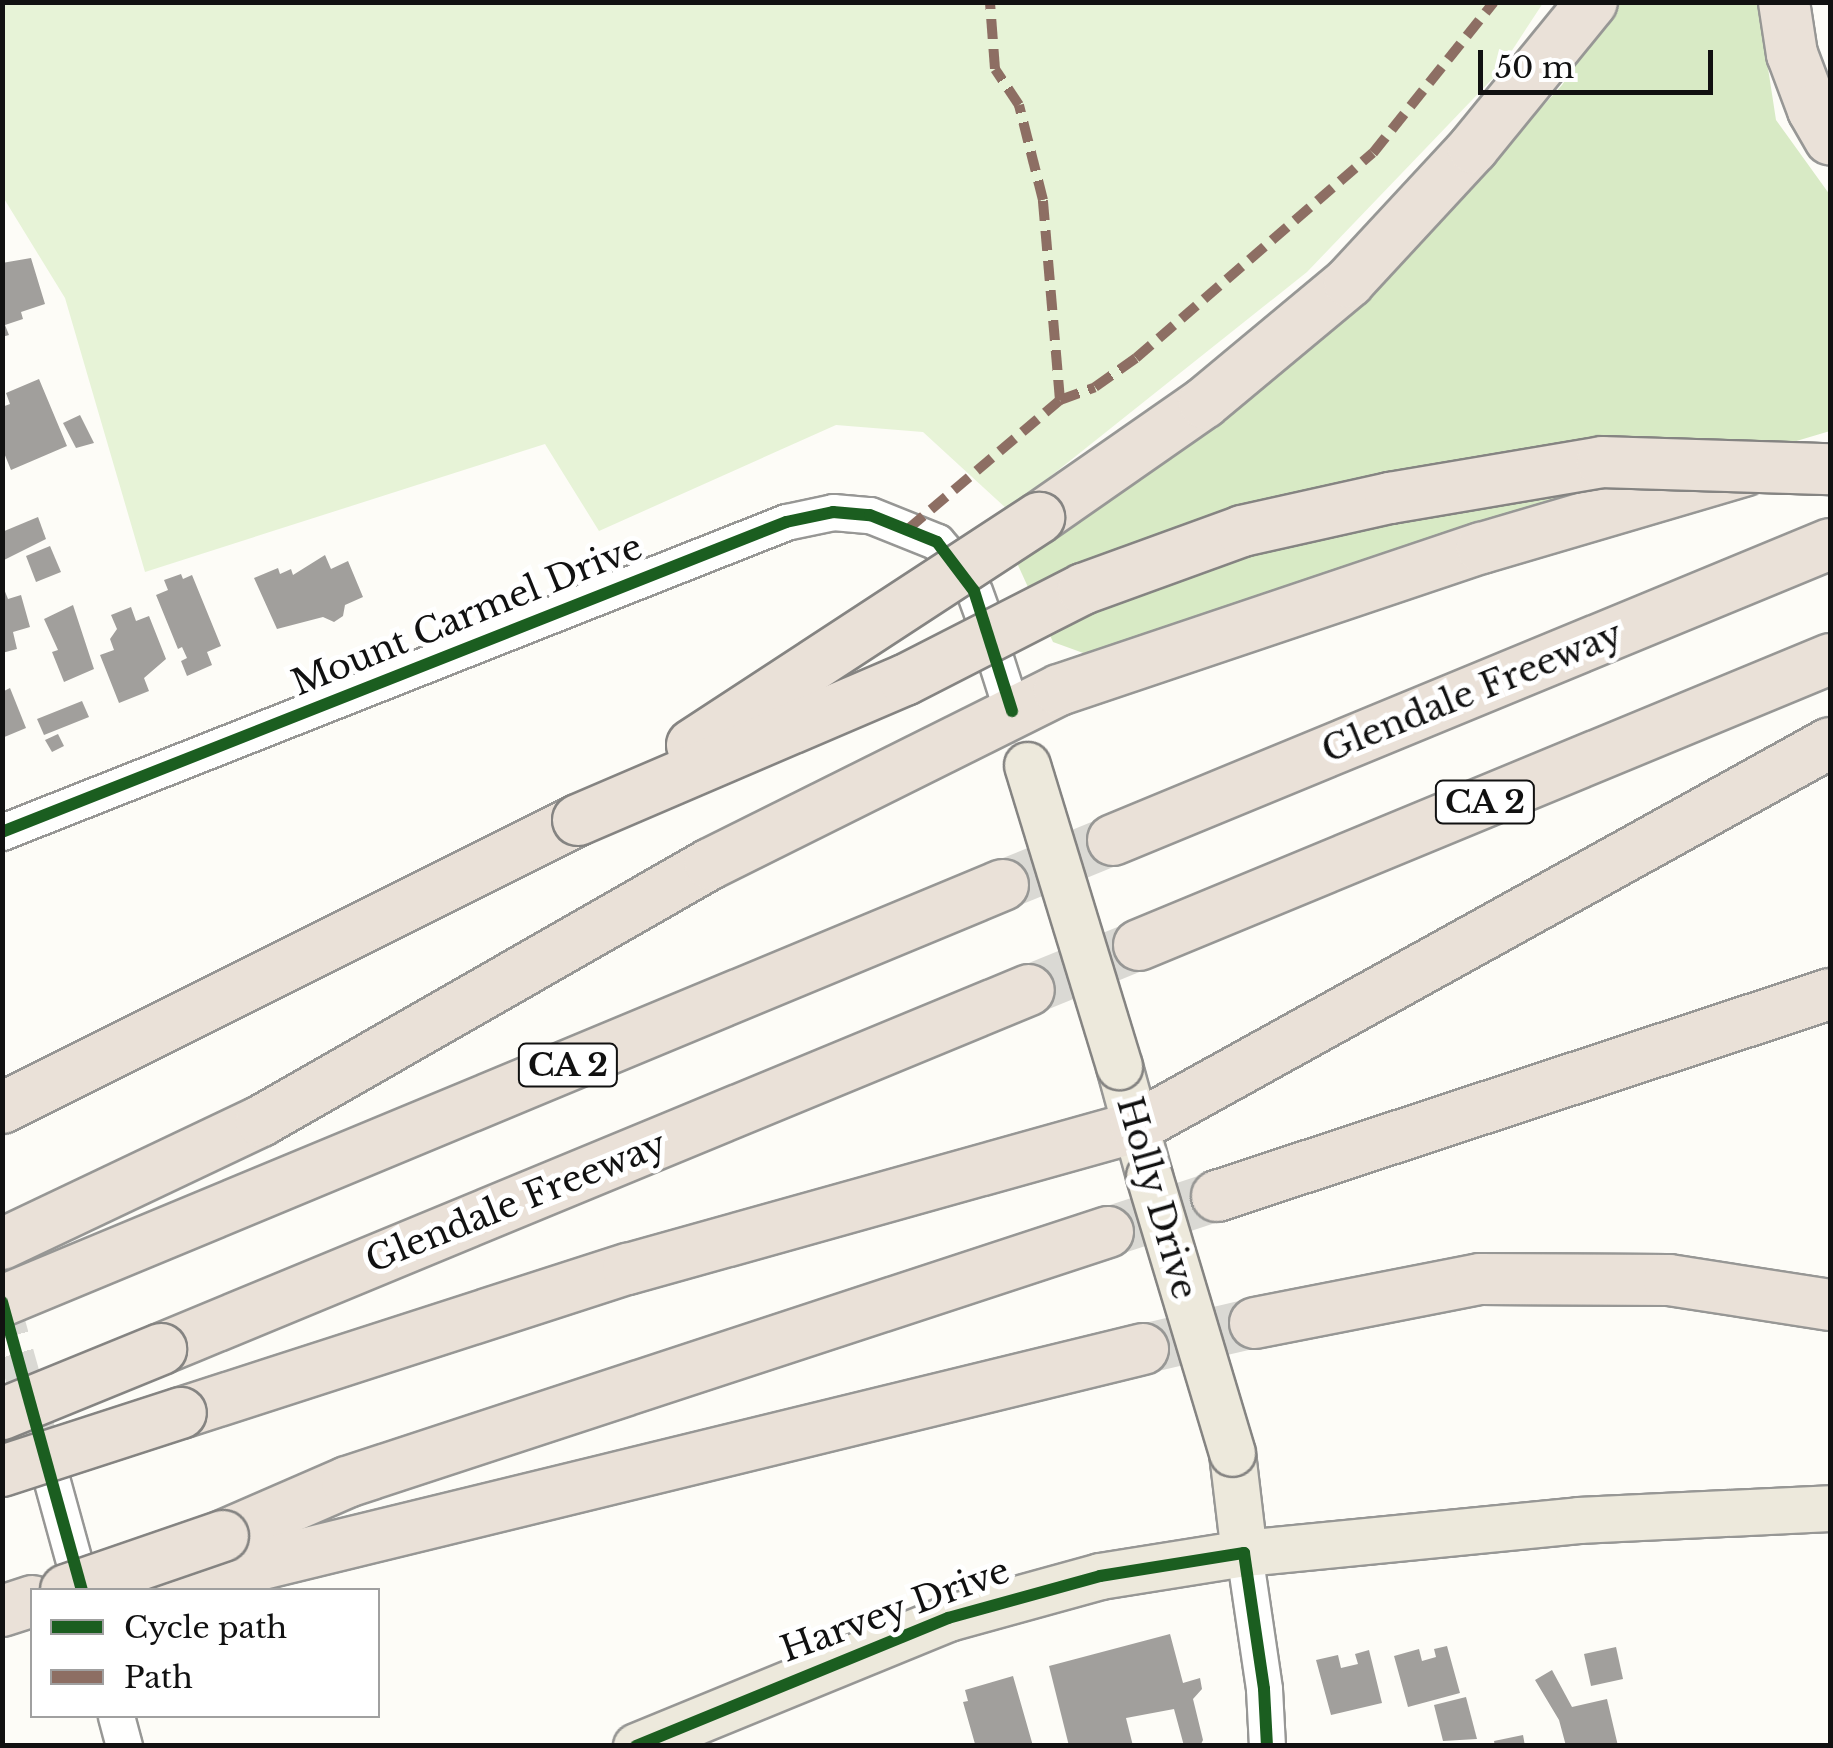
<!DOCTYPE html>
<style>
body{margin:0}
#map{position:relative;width:1833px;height:1748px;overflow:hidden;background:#fdfcf7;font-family:"Libre Baskerville",serif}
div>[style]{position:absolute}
.green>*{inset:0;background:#e7f3d7}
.forest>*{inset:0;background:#d8eac5}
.building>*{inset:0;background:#a19f9c}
.minor-tunnel>*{height:35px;margin-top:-17.5px;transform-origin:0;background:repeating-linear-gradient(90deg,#dad9d4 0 35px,transparent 0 53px)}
.highway-tunnel>*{height:50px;margin-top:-25px;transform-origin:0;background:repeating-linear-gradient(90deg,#dad9d4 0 50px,transparent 0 75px)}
.roads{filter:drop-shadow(2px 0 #979795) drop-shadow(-2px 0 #979795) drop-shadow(0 2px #979795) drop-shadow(0 -2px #979795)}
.minor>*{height:35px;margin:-17.5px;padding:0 17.5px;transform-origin:17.5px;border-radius:17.5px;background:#fffffe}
.major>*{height:45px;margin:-22.5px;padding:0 22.5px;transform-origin:22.5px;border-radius:22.5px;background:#ede9dc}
.highway>*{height:50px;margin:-25px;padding:0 25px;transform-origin:25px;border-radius:25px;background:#eae1d8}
.bridges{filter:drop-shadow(2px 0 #858482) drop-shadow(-2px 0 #858482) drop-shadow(0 2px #858482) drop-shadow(0 -2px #858482)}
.major-bridge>*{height:45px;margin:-22.5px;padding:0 22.5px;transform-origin:22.5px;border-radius:22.5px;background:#ede9dc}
.highway-bridge>*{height:50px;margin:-25px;padding:0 25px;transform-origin:25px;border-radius:25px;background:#eae1d8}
.quiet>*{height:10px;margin-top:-5px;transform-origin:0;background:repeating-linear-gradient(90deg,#8d6e63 0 20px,transparent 0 30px)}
.cycleway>*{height:12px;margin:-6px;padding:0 6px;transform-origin:6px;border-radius:6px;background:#1b5e20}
span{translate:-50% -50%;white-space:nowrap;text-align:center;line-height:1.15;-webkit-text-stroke:10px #fff;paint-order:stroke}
.shield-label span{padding:2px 8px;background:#fff;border:2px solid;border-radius:8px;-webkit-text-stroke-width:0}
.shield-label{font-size:32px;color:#111;font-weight:700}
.street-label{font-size:35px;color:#111}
.frame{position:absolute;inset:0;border:5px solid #111;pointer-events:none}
.legend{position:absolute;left:30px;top:1588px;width:350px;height:130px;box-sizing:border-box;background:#fff;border:2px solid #a0a0a0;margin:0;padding:12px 18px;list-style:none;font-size:30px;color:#111}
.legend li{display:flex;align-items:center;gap:20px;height:50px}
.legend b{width:50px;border:2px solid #a0a0a0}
.scale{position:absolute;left:1478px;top:50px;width:235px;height:45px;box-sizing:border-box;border:5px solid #111;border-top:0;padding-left:12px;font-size:30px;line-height:35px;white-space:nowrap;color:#111;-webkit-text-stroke:8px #fff;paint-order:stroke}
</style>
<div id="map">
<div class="green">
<div style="clip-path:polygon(3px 3px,1543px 3px,1496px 75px,1307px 272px,1008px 510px,923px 432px,836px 425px,599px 531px,545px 444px,145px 572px,65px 298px,3px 197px)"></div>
</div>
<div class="forest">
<div style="clip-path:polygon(1619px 3px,1758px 3px,1776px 120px,1830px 195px,1830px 431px,1086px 654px,1053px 642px,1017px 563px,1202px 432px,1395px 270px,1562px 85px)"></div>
</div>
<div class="building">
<div style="clip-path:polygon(31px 258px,45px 304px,21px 312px,23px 319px,5px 325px,9px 335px,2px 337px,2px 263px)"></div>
<div style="clip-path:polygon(39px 379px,67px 446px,11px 470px,2px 448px,2px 407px,10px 404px,6px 393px)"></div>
<div style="clip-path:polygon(80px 415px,94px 443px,76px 448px,63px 423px)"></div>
<div style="clip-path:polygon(38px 517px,46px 539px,2px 561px,2px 532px)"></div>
<div style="clip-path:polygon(50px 546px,61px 572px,36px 582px,26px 556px)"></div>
<div style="clip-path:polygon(325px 555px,331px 569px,348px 561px,363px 597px,345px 605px,343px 616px,334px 622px,323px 617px,277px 629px,254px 578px,278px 568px,280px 574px,291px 569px,293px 575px)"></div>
<div style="clip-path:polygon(181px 574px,183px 579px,192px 575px,221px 646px,207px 652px,212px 665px,187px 676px,181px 661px,187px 658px,182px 647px,178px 649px,156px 595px,168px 590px,164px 580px)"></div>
<div style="clip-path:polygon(2px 584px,8px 599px,21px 595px,30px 627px,13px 632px,17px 649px,2px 653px)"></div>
<div style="clip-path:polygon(73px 605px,94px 669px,64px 682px,52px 652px,58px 650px,44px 619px)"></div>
<div style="clip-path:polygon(131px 607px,136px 621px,149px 616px,166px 659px,144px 678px,149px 691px,119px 703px,100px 655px,114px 650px,110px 639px,117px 629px,111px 615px)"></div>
<div style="clip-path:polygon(10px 688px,26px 728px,2px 738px,2px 692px)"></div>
<div style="clip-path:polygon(82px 701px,89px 717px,44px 735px,37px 719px)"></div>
<div style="clip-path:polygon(58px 734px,64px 746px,52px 752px,45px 740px)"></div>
<div style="clip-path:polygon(1170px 1634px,1183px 1683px,1200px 1678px,1202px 1689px,1193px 1699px,1203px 1740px,1200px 1746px,1184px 1746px,1174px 1709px,1126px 1718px,1133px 1746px,1069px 1746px,1049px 1666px)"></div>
<div style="clip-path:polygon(1447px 1646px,1460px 1693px,1408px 1707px,1394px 1656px,1419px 1649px,1422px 1661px,1436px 1657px,1434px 1649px)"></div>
<div style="clip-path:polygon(1616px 1647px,1623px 1679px,1591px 1686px,1584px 1654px)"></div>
<div style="clip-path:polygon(1369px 1650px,1382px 1703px,1331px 1715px,1316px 1660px,1338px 1655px,1341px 1668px,1358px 1664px,1355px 1654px)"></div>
<div style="clip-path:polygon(1552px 1670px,1572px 1707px,1607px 1699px,1618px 1746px,1566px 1746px,1559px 1720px,1535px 1680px)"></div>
<div style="clip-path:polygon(1013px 1676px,1033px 1746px,975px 1744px,963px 1702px,968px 1701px,965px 1690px)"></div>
<div style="clip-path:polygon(1466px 1697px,1477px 1739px,1443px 1741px,1434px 1705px)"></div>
<div style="clip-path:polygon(1523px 1735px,1525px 1746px,1495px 1746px,1494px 1741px)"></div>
</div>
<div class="minor-tunnel">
<div style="left:2px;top:1302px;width:182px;rotate:74.4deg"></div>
</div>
<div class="highway-tunnel">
<div style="left:1003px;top:885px;width:119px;rotate:-22.2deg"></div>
<div style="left:1029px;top:990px;width:119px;rotate:-22.2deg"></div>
<div style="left:1108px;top:1232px;width:115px;rotate:-18.3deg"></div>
<div style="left:1143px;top:1349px;width:115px;rotate:-13.1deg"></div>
</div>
<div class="roads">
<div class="minor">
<div style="left:974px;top:591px;width:27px;rotate:70deg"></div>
<div style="left:996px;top:661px;width:52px;rotate:72.3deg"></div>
<div style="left:2px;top:832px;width:843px;rotate:-21.57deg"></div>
<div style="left:786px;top:522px;width:48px;rotate:-12deg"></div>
<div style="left:833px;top:512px;width:37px;rotate:5deg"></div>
<div style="left:870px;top:515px;width:72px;rotate:21.9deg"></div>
<div style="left:937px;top:542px;width:23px;rotate:49deg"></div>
<div style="left:51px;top:1478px;width:83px;rotate:74.6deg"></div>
<div style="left:1244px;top:1553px;width:137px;rotate:81.6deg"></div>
<div style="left:1264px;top:1689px;width:57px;rotate:87deg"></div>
<div style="left:116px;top:1716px;width:31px;rotate:75deg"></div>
</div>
<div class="major">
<div style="left:1119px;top:1066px;width:114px;rotate:74.7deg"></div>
<div style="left:1232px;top:1453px;width:101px;rotate:83.2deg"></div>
<div style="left:636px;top:1746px;width:337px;rotate:-22.3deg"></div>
<div style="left:948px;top:1618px;width:158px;rotate:-15.4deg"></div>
<div style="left:1100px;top:1576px;width:146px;rotate:-9.1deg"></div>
<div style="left:1244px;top:1553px;width:336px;rotate:-5.6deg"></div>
<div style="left:1578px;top:1520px;width:252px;rotate:-2.7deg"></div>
</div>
<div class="highway">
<div style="left:1784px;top:2px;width:53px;rotate:81.3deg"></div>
<div style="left:1792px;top:54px;width:60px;rotate:69.4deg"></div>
<div style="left:1813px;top:110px;width:34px;rotate:60deg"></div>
<div style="left:1039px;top:518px;width:201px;rotate:-34.9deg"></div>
<div style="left:1204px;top:403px;width:189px;rotate:-39.8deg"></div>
<div style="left:1349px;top:282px;width:183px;rotate:-47.2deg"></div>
<div style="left:1473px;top:148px;width:188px;rotate:-50.8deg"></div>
<div style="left:1113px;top:840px;width:776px;rotate:-22.43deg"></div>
<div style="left:1139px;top:945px;width:748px;rotate:-22.48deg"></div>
<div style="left:2px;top:1108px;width:644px;rotate:-26.57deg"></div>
<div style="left:1217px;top:1196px;width:645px;rotate:-18.24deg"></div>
<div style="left:2px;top:1244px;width:287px;rotate:-25.4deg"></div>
<div style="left:261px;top:1121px;width:517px;rotate:-29.79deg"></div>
<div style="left:710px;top:864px;width:390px;rotate:-26.5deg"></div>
<div style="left:1059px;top:690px;width:446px;rotate:-18.6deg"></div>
<div style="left:1482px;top:548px;width:273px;rotate:-16.4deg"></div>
<div style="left:2px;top:1301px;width:1084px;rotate:-22.57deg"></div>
<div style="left:1255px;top:1323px;width:229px;rotate:-11.1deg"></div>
<div style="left:1480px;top:1279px;width:189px;rotate:0.3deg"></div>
<div style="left:1669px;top:1280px;width:163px;rotate:8.8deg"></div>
<div style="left:161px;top:1349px;width:939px;rotate:-22.47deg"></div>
<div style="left:181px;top:1413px;width:470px;rotate:-17.9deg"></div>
<div style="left:628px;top:1269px;width:527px;rotate:-15.62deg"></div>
<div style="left:1136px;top:1127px;width:793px;rotate:-28.96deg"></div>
<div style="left:223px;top:1536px;width:135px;rotate:-23.5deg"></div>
<div style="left:347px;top:1482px;width:801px;rotate:-18.19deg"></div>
<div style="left:156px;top:1590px;width:1016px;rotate:-13.72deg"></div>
<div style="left:2px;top:1611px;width:32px;rotate:-18deg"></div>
</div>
</div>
<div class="bridges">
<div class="major-bridge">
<div style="left:1027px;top:765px;width:315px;rotate:73deg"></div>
<div style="left:1149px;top:1176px;width:289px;rotate:73.3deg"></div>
</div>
<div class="highway-bridge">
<div style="left:692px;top:745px;width:415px;rotate:-33.2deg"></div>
<div style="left:578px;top:820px;width:356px;rotate:-23.2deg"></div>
<div style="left:905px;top:680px;width:200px;rotate:-27.1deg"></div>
<div style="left:1083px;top:589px;width:169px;rotate:-20deg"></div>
<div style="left:1242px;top:531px;width:152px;rotate:-12.6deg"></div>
<div style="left:1390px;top:498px;width:215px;rotate:-9.6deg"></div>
<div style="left:1602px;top:462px;width:228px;rotate:1.8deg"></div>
<div style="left:2px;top:1414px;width:172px;rotate:-22.2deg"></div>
<div style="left:2px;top:1471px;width:188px;rotate:-18deg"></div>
<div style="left:66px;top:1590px;width:166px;rotate:-19deg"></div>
</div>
</div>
<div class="quiet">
<div style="left:1060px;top:400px;width:37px;rotate:-20deg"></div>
<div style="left:1095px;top:387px;width:50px;rotate:-35.3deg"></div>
<div style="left:1136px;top:358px;width:313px;rotate:-40.9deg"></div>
<div style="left:1373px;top:153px;width:193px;rotate:-51.3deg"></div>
<div style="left:908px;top:529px;width:199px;rotate:-40.3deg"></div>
<div style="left:1060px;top:400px;width:201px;rotate:-94.9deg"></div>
<div style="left:1043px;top:200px;width:98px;rotate:-104.2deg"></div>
<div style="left:1019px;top:105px;width:43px;rotate:-123.7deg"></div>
<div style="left:995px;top:69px;width:67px;rotate:-94.3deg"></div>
</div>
<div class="cycleway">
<div style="left:2px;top:832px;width:843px;rotate:-21.57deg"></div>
<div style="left:786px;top:522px;width:48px;rotate:-12deg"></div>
<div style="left:833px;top:512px;width:37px;rotate:5deg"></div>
<div style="left:870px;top:515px;width:72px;rotate:21.9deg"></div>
<div style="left:937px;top:542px;width:61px;rotate:52.9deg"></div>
<div style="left:974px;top:591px;width:126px;rotate:72.4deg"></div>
<div style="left:2px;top:1302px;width:299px;rotate:74.5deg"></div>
<div style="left:636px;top:1746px;width:337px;rotate:-22.3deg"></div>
<div style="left:948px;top:1618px;width:158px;rotate:-15.4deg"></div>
<div style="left:1100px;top:1576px;width:146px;rotate:-9.1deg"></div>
<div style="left:1244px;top:1553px;width:137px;rotate:81.6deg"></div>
<div style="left:1264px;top:1689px;width:57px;rotate:87deg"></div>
</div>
<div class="shield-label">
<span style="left:1485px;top:802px">CA 2</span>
<span style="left:568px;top:1065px">CA 2</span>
</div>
<div class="street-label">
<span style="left:467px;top:615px;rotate:-22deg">Mount Carmel Drive</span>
<span style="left:1472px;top:692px;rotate:-22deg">Glendale Freeway</span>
<span style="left:1157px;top:1198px;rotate:74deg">Holly Drive</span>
<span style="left:516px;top:1202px;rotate:-22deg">Glendale Freeway</span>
<span style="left:895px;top:1610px;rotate:-20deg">Harvey Drive</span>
</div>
<div class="frame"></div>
<ul class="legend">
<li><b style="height:12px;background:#1b5e20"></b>Cycle path</li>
<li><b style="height:12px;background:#8d6e63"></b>Path</li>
</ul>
<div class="scale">50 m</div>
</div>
